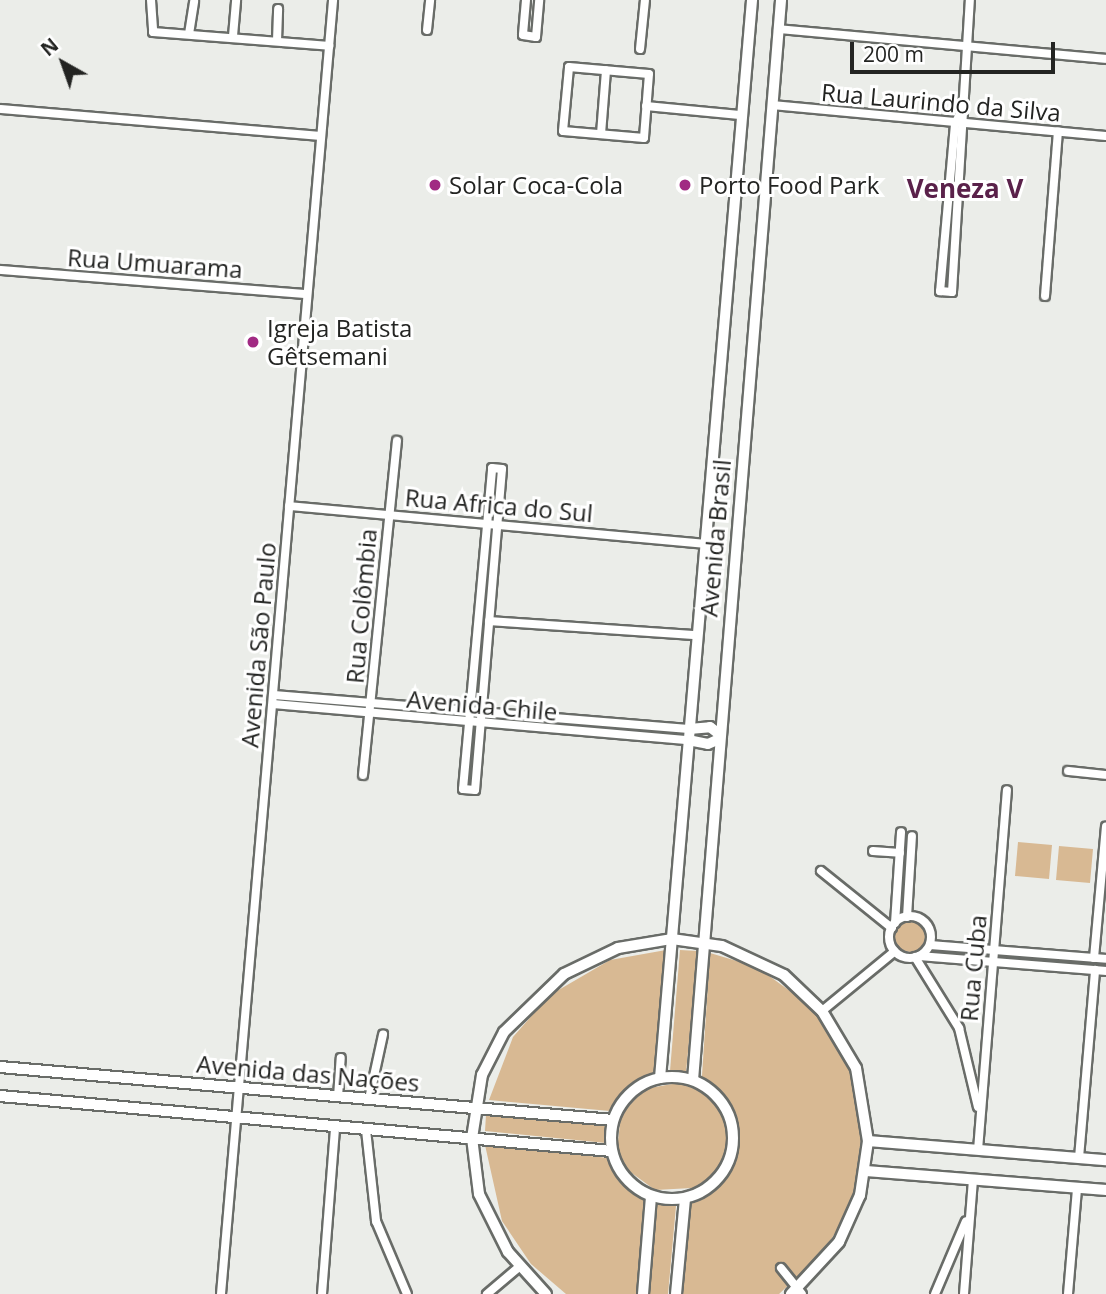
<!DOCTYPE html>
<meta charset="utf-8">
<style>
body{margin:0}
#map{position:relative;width:1106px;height:1294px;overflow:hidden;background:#ebede9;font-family:"Open Sans",sans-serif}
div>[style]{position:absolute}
.green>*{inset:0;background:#d8b993}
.round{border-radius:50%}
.roads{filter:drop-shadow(2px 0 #696c68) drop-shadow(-2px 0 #696c68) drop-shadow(0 2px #696c68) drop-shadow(0 -2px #696c68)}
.minor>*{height:8px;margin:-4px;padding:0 4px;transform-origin:4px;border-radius:4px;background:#fff}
.minor>.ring{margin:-4px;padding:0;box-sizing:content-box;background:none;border:8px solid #fff;border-radius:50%}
.major>*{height:10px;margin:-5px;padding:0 5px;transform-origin:5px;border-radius:5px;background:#fff}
.major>.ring{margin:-5px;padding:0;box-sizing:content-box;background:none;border:10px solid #fff;border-radius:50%}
.dots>*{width:19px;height:19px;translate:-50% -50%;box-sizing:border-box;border:4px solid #fff;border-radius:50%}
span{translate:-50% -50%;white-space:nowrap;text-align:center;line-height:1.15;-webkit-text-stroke:6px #fff;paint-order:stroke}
.street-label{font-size:24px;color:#232422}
.poi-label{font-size:24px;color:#232422}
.left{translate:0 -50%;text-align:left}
.neighbourhood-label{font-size:26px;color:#5a214a;font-weight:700}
.north{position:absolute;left:28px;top:28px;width:70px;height:70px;-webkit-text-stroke:5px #fff;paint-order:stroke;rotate:320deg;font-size:19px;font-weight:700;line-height:28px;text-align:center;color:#232422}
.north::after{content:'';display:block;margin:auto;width:24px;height:32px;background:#232422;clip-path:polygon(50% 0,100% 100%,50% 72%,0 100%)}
.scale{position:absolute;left:850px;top:42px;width:205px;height:32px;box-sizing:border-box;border:4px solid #232422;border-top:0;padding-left:9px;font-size:21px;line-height:24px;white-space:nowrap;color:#232422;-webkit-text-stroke:5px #fff;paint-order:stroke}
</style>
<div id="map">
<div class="green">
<div style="clip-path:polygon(1018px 842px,1052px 845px,1049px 879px,1015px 876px)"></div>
<div style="clip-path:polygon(1059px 846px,1093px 849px,1090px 883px,1056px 880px)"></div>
<div class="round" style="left:895px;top:922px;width:30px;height:30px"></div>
<div style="clip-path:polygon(666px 950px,655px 1073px,631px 1084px,610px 1111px,489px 1100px,513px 1037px,550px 995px,610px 960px)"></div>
<div style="clip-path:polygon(680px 950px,698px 951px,686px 1072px,670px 1071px)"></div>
<div style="clip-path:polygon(710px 953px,757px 967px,812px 1007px,835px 1037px,856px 1086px,862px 1132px,852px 1206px,822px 1254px,779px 1294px,683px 1294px,692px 1188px,655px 1190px,625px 1168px,617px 1150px,621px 1115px,644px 1089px,678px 1083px,701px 1091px)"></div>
<div style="clip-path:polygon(486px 1115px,608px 1124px,606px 1143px,485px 1131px)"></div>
<div style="clip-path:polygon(485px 1145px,609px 1158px,620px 1179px,645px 1200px,637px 1294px,566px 1294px,531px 1264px,502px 1221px)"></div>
<div style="clip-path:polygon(656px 1204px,676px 1206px,668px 1294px,648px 1294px)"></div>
</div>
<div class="roads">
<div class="minor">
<div style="left:151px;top:0;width:32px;rotate:86deg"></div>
<div style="left:153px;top:32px;width:177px;rotate:4.5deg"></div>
<div style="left:526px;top:0;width:35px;rotate:95deg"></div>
<div style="left:523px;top:35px;width:13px;rotate:9deg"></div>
<div style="left:536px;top:37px;width:37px;rotate:-85deg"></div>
<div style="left:778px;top:29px;width:329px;rotate:5.2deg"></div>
<div style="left:427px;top:30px;width:30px;rotate:-84deg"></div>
<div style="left:189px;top:34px;width:33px;rotate:-81deg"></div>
<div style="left:233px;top:36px;width:36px;rotate:-85deg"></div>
<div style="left:277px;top:41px;width:32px;rotate:-88deg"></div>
<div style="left:640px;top:49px;width:49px;rotate:-84.2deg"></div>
<div style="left:569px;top:67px;width:80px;rotate:5deg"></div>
<div style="left:649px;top:74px;width:64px;rotate:94.5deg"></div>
<div style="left:644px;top:138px;width:81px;rotate:-175.1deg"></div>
<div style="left:563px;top:131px;width:64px;rotate:-84.6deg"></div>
<div style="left:772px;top:105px;width:335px;rotate:5.3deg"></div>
<div style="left:646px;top:106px;width:94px;rotate:5.5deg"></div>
<div style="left:0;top:109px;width:321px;rotate:4.8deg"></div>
<div style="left:961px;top:112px;width:13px;rotate:117deg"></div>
<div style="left:955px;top:124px;width:168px;rotate:95.1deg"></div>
<div style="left:940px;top:291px;width:12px;rotate:5deg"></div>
<div style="left:952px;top:292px;width:293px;rotate:-86.5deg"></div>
<div style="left:601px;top:134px;width:64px;rotate:-85.5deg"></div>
<div style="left:0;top:270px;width:308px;rotate:4.5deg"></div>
<div style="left:1045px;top:296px;width:165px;rotate:-85.5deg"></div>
<div style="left:492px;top:468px;width:10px;rotate:6deg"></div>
<div style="left:502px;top:469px;width:322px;rotate:94.8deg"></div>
<div style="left:475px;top:790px;width:12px;rotate:-175deg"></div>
<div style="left:463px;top:789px;width:322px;rotate:-84.8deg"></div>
<div style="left:289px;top:506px;width:418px;rotate:5.2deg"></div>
<div style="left:489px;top:621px;width:208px;rotate:3.9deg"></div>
<div style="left:274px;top:695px;width:416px;rotate:4.7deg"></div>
<div style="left:273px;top:704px;width:417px;rotate:5deg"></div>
<div style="left:1068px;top:771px;width:38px;rotate:6deg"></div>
<div style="left:363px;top:775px;width:336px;rotate:-84.2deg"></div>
<div style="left:873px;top:851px;width:27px;rotate:4deg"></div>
<div style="left:821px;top:871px;width:91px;rotate:38.8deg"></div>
<div class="ring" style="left:889px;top:916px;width:34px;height:34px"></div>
<div style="left:907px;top:917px;width:81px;rotate:-86.5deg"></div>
<div style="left:895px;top:923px;width:91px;rotate:-86.2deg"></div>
<div style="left:930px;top:945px;width:177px;rotate:4.5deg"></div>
<div style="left:919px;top:956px;width:188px;rotate:4.6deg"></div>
<div style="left:915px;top:957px;width:84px;rotate:58.2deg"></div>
<div style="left:959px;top:1028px;width:81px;rotate:76.5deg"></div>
<div style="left:1094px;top:958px;width:132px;rotate:-84.8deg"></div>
<div style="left:822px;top:1011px;width:94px;rotate:-39.4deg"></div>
<div style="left:338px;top:1097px;width:39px;rotate:-86deg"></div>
<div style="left:369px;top:1099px;width:66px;rotate:-77.7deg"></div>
<div style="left:366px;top:1130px;width:92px;rotate:83.7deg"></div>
<div style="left:376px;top:1221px;width:79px;rotate:67deg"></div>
<div style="left:978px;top:1150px;width:361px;rotate:-85.4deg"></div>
<div style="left:1079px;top:1158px;width:189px;rotate:-85.1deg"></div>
<div style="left:781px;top:1268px;width:33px;rotate:51deg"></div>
<div style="left:221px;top:1294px;width:1299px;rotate:-85.05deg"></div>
<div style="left:322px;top:1294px;width:168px;rotate:-85.5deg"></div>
<div style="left:487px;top:1294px;width:42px;rotate:-40.2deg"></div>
<div style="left:935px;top:1294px;width:79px;rotate:-67deg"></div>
<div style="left:964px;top:1294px;width:115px;rotate:-85.5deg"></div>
<div style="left:1068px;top:1294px;width:106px;rotate:-85.1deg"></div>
</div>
<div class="major">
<div style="left:689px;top:729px;width:21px;rotate:-5deg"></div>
<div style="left:710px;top:727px;width:11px;rotate:38deg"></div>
<div style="left:688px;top:740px;width:20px;rotate:11deg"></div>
<div style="left:708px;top:744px;width:12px;rotate:-24deg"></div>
<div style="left:0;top:1067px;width:615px;rotate:4.94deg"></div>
<div class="ring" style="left:611px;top:1077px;width:112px;height:112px"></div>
<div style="left:660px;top:1078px;width:1082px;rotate:-85.12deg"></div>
<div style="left:693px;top:1080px;width:1084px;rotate:-85.34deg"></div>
<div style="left:0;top:1096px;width:613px;rotate:5.14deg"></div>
<div style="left:868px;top:1141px;width:239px;rotate:4.6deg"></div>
<div style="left:866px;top:1171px;width:241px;rotate:4.5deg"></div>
<div style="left:546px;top:1294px;width:57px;rotate:-132.1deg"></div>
<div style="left:508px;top:1252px;width:65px;rotate:-116.6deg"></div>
<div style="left:479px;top:1194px;width:56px;rotate:-97.1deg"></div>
<div style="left:472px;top:1138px;width:64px;rotate:-81deg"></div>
<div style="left:482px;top:1075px;width:48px;rotate:-62.9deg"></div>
<div style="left:504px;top:1032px;width:83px;rotate:-44deg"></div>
<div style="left:564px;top:974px;width:60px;rotate:-25.7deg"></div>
<div style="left:618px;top:948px;width:55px;rotate:-9.5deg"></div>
<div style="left:672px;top:939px;width:50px;rotate:8deg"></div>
<div style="left:722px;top:946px;width:68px;rotate:25.1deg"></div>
<div style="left:784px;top:975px;width:52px;rotate:43.5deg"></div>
<div style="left:822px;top:1011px;width:66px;rotate:59.2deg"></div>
<div style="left:856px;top:1068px;width:74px;rotate:80.7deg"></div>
<div style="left:868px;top:1141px;width:55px;rotate:98.4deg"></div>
<div style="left:860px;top:1195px;width:51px;rotate:114.1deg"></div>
<div style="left:839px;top:1242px;width:71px;rotate:132.7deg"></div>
<div style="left:643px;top:1294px;width:98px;rotate:-85.3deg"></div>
<div style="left:676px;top:1294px;width:96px;rotate:-84.6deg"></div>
</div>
</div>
<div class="dots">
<div style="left:435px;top:185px;background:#a12a83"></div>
<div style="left:685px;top:185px;background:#a12a83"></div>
<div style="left:253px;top:342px;background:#a12a83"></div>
</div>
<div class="street-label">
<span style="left:941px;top:102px;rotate:5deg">Rua Laurindo da Silva</span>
<span style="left:155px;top:263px;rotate:4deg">Rua Umuarama</span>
<span style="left:499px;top:505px;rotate:5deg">Rua Africa do Sul</span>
<span style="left:715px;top:538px;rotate:-85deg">Avenida Brasil</span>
<span style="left:361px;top:606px;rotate:-85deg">Rua Colômbia</span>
<span style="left:258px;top:645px;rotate:-85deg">Avenida São Paulo</span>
<span style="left:482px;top:705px;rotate:5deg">Avenida Chile</span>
<span style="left:973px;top:968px;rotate:-85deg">Rua Cuba</span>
<span style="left:308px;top:1073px;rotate:5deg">Avenida das Nações</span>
</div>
<div class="poi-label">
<span class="left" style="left:449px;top:185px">Solar Coca-Cola</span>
<span class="left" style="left:699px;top:185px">Porto Food Park</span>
<span class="left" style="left:267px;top:342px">Igreja Batista<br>Gêtsemani</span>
</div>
<div class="neighbourhood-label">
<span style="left:965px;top:189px">Veneza V</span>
</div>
<div class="north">N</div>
<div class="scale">200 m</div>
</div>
